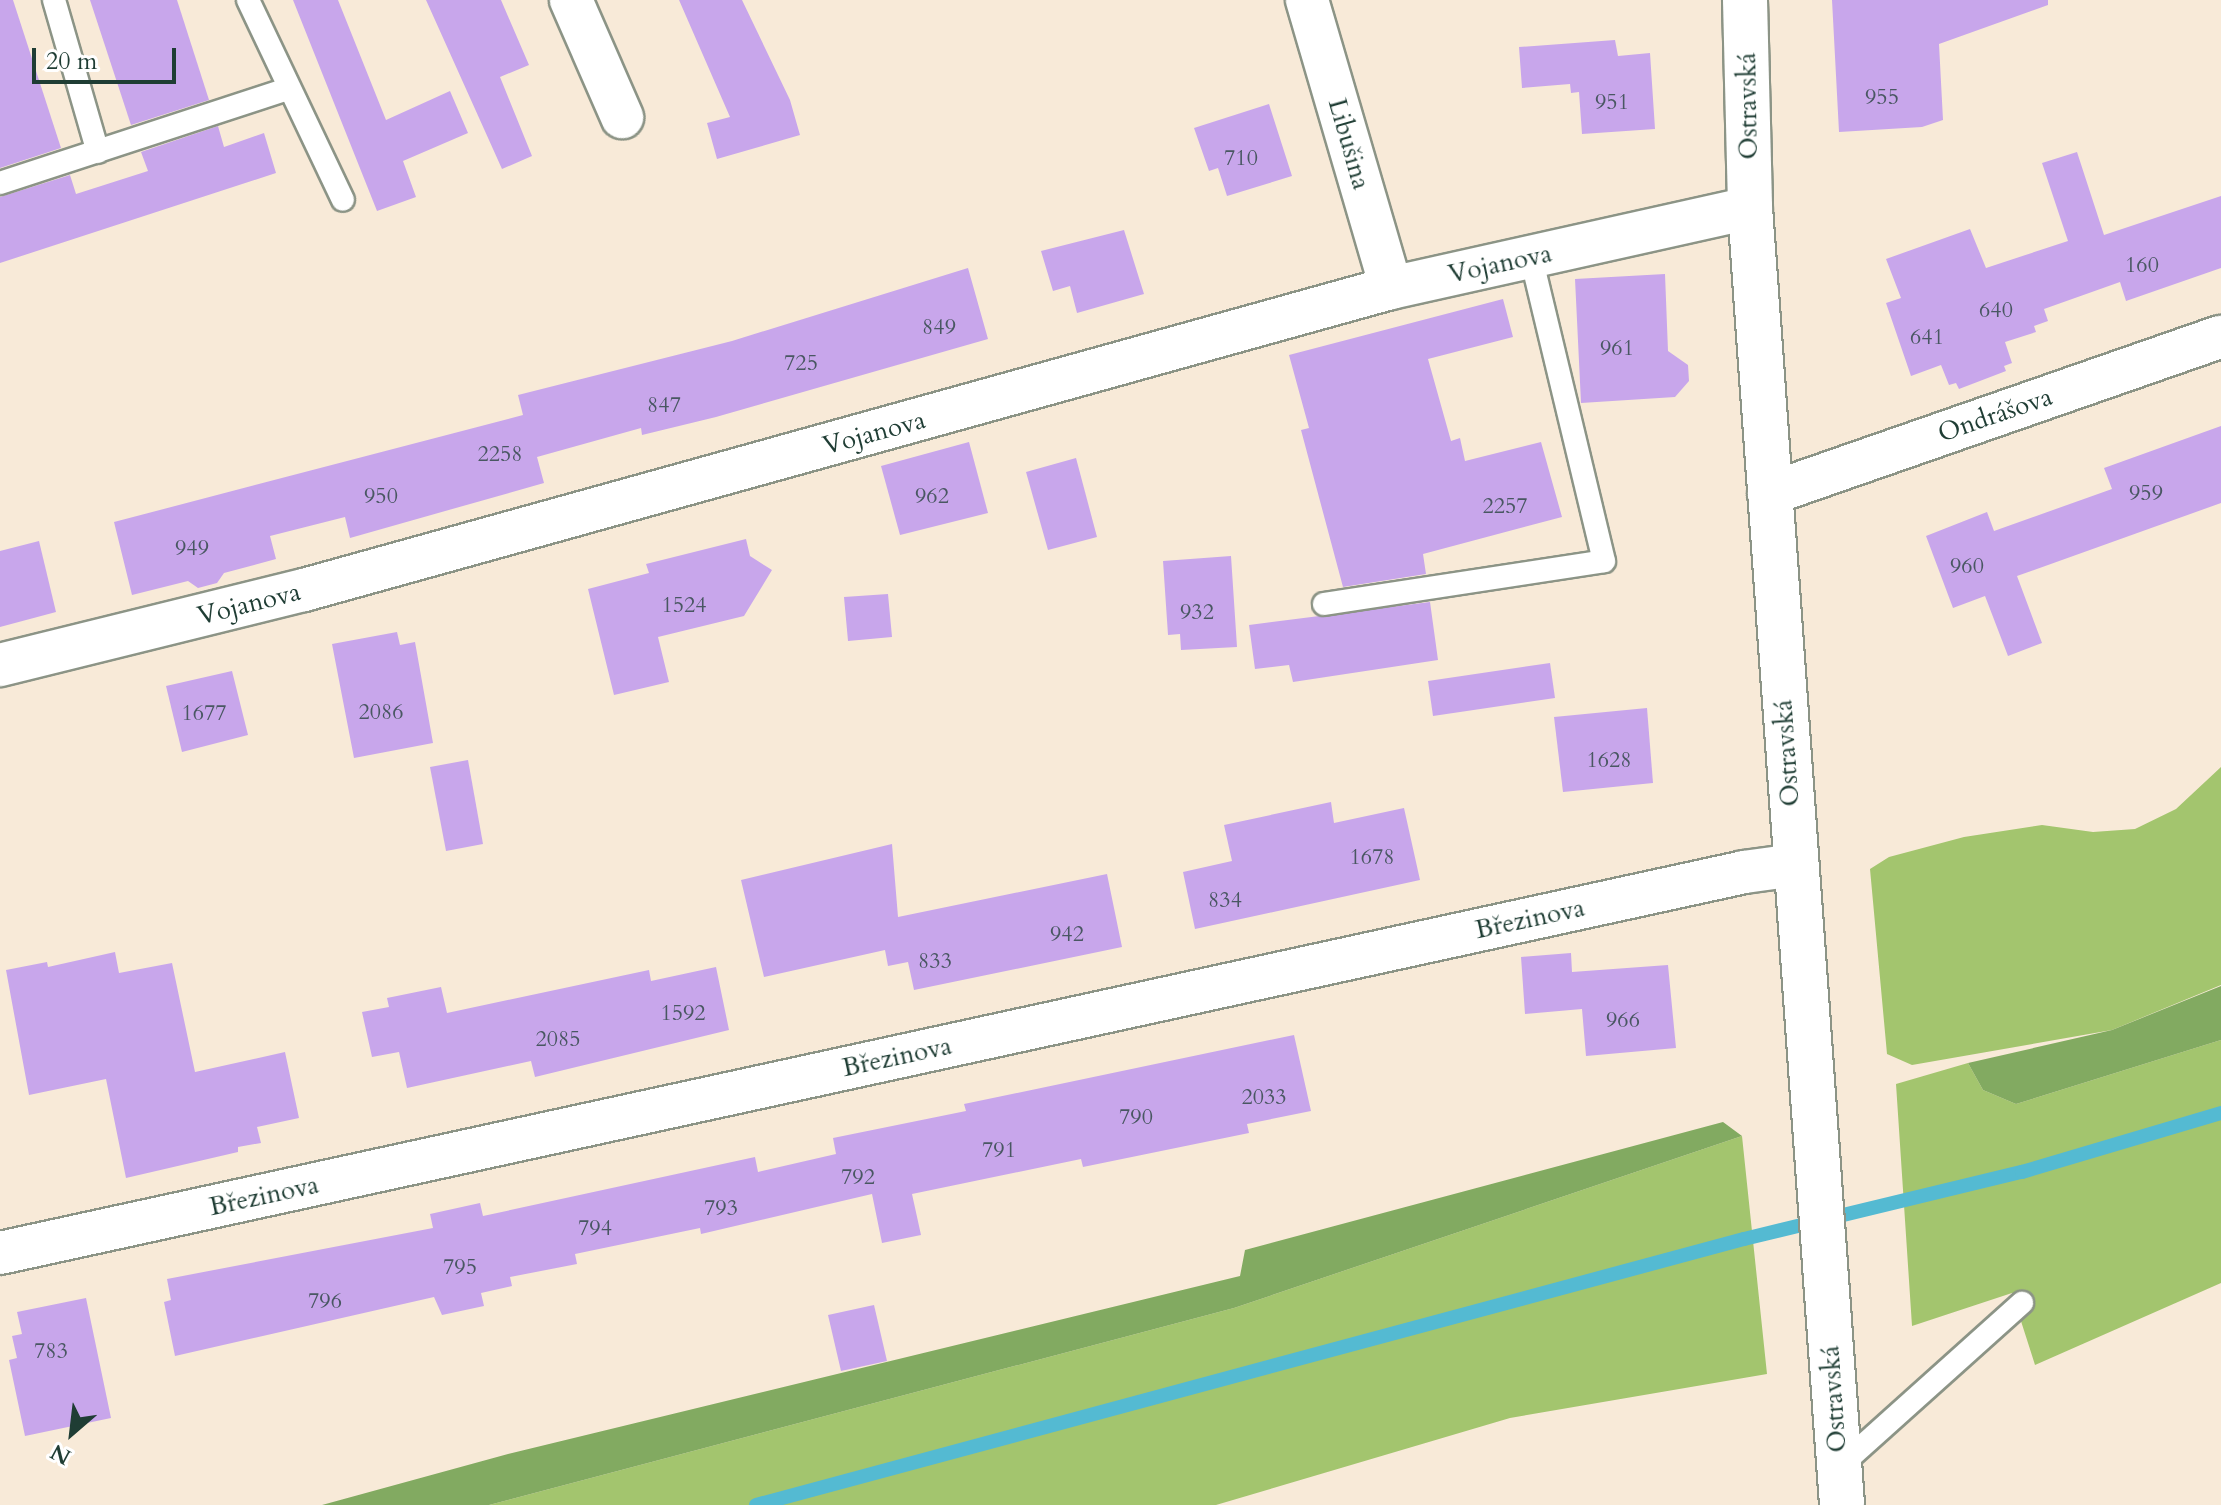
<!DOCTYPE html>
<meta charset="utf-8">
<style>
body{margin:0}
#map{position:relative;width:2221px;height:1505px;overflow:hidden;background:#f8ead8;font-family:Cardo,serif}
div>[style]{position:absolute}
.green>*{inset:0;background:#a3c56e}
.forest>*{inset:0;background:#82aa61}
.stream>*{height:14px;margin:-7px;padding:0 7px;transform-origin:7px;border-radius:7px;background:#54bad2}
.building>*{inset:0;background:#c8a6eb}
.roads{filter:drop-shadow(2px 0 #8c9486) drop-shadow(-2px 0 #8c9486) drop-shadow(0 2px #8c9486) drop-shadow(0 -2px #8c9486)}
.lane>*{height:22px;margin:-11px;padding:0 11px;transform-origin:11px;border-radius:11px;background:#fff}
.street>*{height:42px;margin:-21px;padding:0 21px;transform-origin:21px;border-radius:21px;background:#fff}
.secondary>*{height:44px;margin:-22px;padding:0 22px;transform-origin:22px;border-radius:22px;background:#fff}
span{translate:-50% -50%;white-space:nowrap;text-align:center;line-height:1.15;-webkit-text-stroke:7px #fff;paint-order:stroke}
.number-label{font-size:22px;color:#495762}
.number-label span{-webkit-text-stroke-width:0}
.street-label{font-size:26px;color:#1f3d34}
.north{position:absolute;left:32px;top:1393px;width:80px;height:80px;-webkit-text-stroke:6px #fff;paint-order:stroke;rotate:208deg;font-size:22px;font-weight:700;line-height:32px;text-align:center;color:#1f3d34}
.north::after{content:'';display:block;margin:auto;width:28px;height:36px;background:#1f3d34;clip-path:polygon(50% 0,100% 100%,50% 72%,0 100%)}
.scale{position:absolute;left:32px;top:48px;width:144px;height:36px;box-sizing:border-box;border:4px solid #1f3d34;border-top:0;padding-left:10px;font-size:24px;line-height:28px;white-space:nowrap;color:#1f3d34;-webkit-text-stroke:6px #fff;paint-order:stroke}
</style>
<div id="map">
<div class="green">
<div style="clip-path:polygon(2221px 767px,2221px 985px,2112px 1030px,1912px 1065px,1887px 1054px,1870px 869px,1889px 857px,1964px 837px,2042px 825px,2093px 832px,2135px 829px,2176px 809px)"></div>
<div style="clip-path:polygon(2221px 1040px,2221px 1283px,2035px 1365px,2012px 1293px,1912px 1326px,1896px 1084px,1968px 1063px,1983px 1090px,2016px 1104px)"></div>
<div style="clip-path:polygon(1742px 1136px,1767px 1374px,1510px 1418px,1216px 1505px,489px 1505px,1234px 1308px)"></div>
</div>
<div class="forest">
<div style="clip-path:polygon(2221px 986px,2221px 1040px,2016px 1104px,1983px 1090px,1968px 1063px,2112px 1030px)"></div>
<div style="clip-path:polygon(1723px 1122px,1742px 1136px,1234px 1308px,489px 1505px,322px 1505px,508px 1454px,1240px 1276px,1245px 1250px)"></div>
</div>
<div class="stream">
<div style="left:756px;top:1505px;width:1023px;rotate:-15.07deg"></div>
<div style="left:1744px;top:1239px;width:286px;rotate:-13.6deg"></div>
<div style="left:2022px;top:1172px;width:208px;rotate:-16.5deg"></div>
</div>
<div class="building">
<div style="clip-path:polygon(0 0,13px 0,61px 148px,0 168px)"></div>
<div style="clip-path:polygon(90px 0,177px 0,209px 100px,131px 125px)"></div>
<div style="clip-path:polygon(293px 0,338px 0,386px 120px,450px 91px,468px 133px,403px 161px,416px 197px,377px 211px)"></div>
<div style="clip-path:polygon(426px 0,501px 0,529px 65px,500px 77px,532px 156px,502px 169px)"></div>
<div style="clip-path:polygon(679px 0,742px 0,790px 100px,800px 135px,717px 159px,707px 123px,730px 117px)"></div>
<div style="clip-path:polygon(1832px 0,2048px 0,2048px 5px,1939px 44px,1943px 120px,1922px 127px,1839px 132px)"></div>
<div style="clip-path:polygon(1615px 40px,1618px 56px,1650px 53px,1655px 129px,1582px 134px,1579px 92px,1571px 93px,1570px 84px,1522px 88px,1519px 47px)"></div>
<div style="clip-path:polygon(1269px 104px,1292px 176px,1227px 196px,1218px 168px,1209px 171px,1194px 128px)"></div>
<div style="clip-path:polygon(218px 126px,224px 147px,264px 133px,276px 173px,0 263px,0 197px,70px 175px,76px 194px,148px 171px,141px 152px)"></div>
<div style="clip-path:polygon(2077px 152px,2104px 235px,2221px 196px,2221px 268px,2126px 301px,2120px 282px,2044px 309px,2048px 321px,2034px 326px,2036px 332px,2005px 342px,2012px 363px,2004px 366px,2006px 371px,1959px 389px,1956px 383px,1949px 385px,1941px 365px,1911px 376px,1886px 303px,1901px 298px,1886px 259px,1970px 229px,1986px 268px,2068px 241px,2042px 163px)"></div>
<div style="clip-path:polygon(1124px 230px,1144px 294px,1077px 313px,1070px 286px,1053px 291px,1041px 251px)"></div>
<div style="clip-path:polygon(968px 268px,988px 339px,716px 417px,642px 435px,641px 428px,537px 457px,544px 483px,350px 538px,345px 517px,270px 536px,276px 559px,224px 573px,217px 583px,198px 588px,188px 581px,132px 595px,114px 522px,523px 415px,518px 395px,732px 341px)"></div>
<div style="clip-path:polygon(1665px 274px,1668px 351px,1688px 365px,1689px 381px,1675px 397px,1581px 403px,1575px 279px)"></div>
<div style="clip-path:polygon(1503px 299px,1513px 337px,1428px 359px,1451px 441px,1460px 438px,1465px 461px,1541px 442px,1562px 517px,1423px 554px,1426px 574px,1343px 587px,1301px 430px,1309px 428px,1289px 355px)"></div>
<div style="clip-path:polygon(2221px 426px,2221px 503px,2017px 576px,2042px 643px,2008px 656px,1985px 596px,1953px 608px,1926px 536px,1987px 512px,1994px 531px,2112px 489px,2104px 468px)"></div>
<div style="clip-path:polygon(969px 442px,988px 513px,900px 535px,881px 466px)"></div>
<div style="clip-path:polygon(1076px 458px,1097px 537px,1048px 550px,1026px 472px)"></div>
<div style="clip-path:polygon(746px 539px,750px 556px,772px 570px,744px 616px,658px 637px,669px 682px,614px 695px,588px 589px,649px 573px,646px 564px)"></div>
<div style="clip-path:polygon(39px 541px,56px 612px,0 627px,0 551px)"></div>
<div style="clip-path:polygon(1231px 556px,1237px 647px,1181px 650px,1180px 634px,1168px 635px,1163px 561px)"></div>
<div style="clip-path:polygon(888px 594px,892px 637px,848px 641px,844px 597px)"></div>
<div style="clip-path:polygon(1430px 602px,1438px 660px,1293px 682px,1289px 665px,1255px 669px,1249px 625px)"></div>
<div style="clip-path:polygon(397px 632px,400px 645px,415px 642px,433px 743px,354px 758px,332px 644px)"></div>
<div style="clip-path:polygon(1550px 663px,1555px 698px,1433px 716px,1428px 681px)"></div>
<div style="clip-path:polygon(232px 671px,248px 735px,182px 752px,166px 686px)"></div>
<div style="clip-path:polygon(1647px 708px,1653px 783px,1563px 792px,1554px 717px)"></div>
<div style="clip-path:polygon(468px 760px,483px 844px,446px 851px,430px 767px)"></div>
<div style="clip-path:polygon(1331px 802px,1334px 823px,1404px 808px,1420px 880px,1195px 929px,1183px 872px,1232px 861px,1224px 825px)"></div>
<div style="clip-path:polygon(892px 844px,898px 917px,1107px 874px,1122px 947px,914px 990px,908px 962px,888px 966px,885px 950px,764px 977px,741px 880px)"></div>
<div style="clip-path:polygon(115px 952px,119px 973px,172px 963px,195px 1072px,285px 1052px,299px 1118px,257px 1127px,261px 1143px,238px 1147px,238px 1152px,126px 1178px,106px 1079px,29px 1095px,6px 970px,47px 962px,48px 967px)"></div>
<div style="clip-path:polygon(1571px 953px,1572px 972px,1668px 965px,1676px 1048px,1586px 1056px,1582px 1009px,1525px 1014px,1521px 957px)"></div>
<div style="clip-path:polygon(716px 967px,729px 1030px,535px 1077px,531px 1061px,407px 1088px,399px 1052px,372px 1057px,362px 1012px,389px 1007px,387px 998px,441px 987px,447px 1013px,649px 970px,651px 981px)"></div>
<div style="clip-path:polygon(1294px 1035px,1311px 1111px,1247px 1124px,1249px 1133px,1083px 1167px,1081px 1159px,912px 1194px,921px 1235px,882px 1243px,872px 1194px,701px 1234px,700px 1228px,575px 1254px,577px 1264px,510px 1277px,512px 1286px,481px 1293px,484px 1306px,442px 1315px,434px 1297px,175px 1356px,164px 1302px,171px 1300px,167px 1279px,433px 1228px,430px 1214px,480px 1203px,483px 1216px,755px 1157px,758px 1172px,836px 1154px,833px 1138px,966px 1111px,964px 1104px)"></div>
<div style="clip-path:polygon(86px 1298px,111px 1418px,25px 1436px,9px 1360px,17px 1358px,12px 1336px,22px 1334px,17px 1312px)"></div>
<div style="clip-path:polygon(874px 1305px,887px 1361px,841px 1371px,828px 1315px)"></div>
</div>
<div class="roads">
<div class="lane">
<div style="left:54px;top:0;width:158px;rotate:73.9deg"></div>
<div style="left:248px;top:0;width:221px;rotate:64.6deg"></div>
<div style="left:0;top:183px;width:302px;rotate:-18.1deg"></div>
<div style="left:1324px;top:604px;width:283px;rotate:-8.7deg"></div>
<div style="left:1604px;top:561px;width:312px;rotate:-103.5deg"></div>
<div style="left:1839px;top:1467px;width:246px;rotate:-41.9deg"></div>
</div>
<div class="street">
<div style="left:571px;top:0;width:128px;rotate:66.4deg"></div>
<div style="left:1307px;top:0;width:300px;rotate:73.7deg"></div>
<div style="left:1769px;top:494px;width:478px;rotate:-19.2deg"></div>
<div style="left:0;top:665px;width:313px;rotate:-13.9deg"></div>
<div style="left:304px;top:590px;width:1128px;rotate:-15.53deg"></div>
<div style="left:1391px;top:288px;width:368px;rotate:-12.6deg"></div>
<div style="left:0;top:1253px;width:1785px;rotate:-12.32deg"></div>
<div style="left:1744px;top:872px;width:51px;rotate:-7.8deg"></div>
</div>
<div class="secondary">
<div style="left:1745px;top:0;width:208px;rotate:88.6deg"></div>
<div style="left:1750px;top:208px;width:1300px;rotate:85.94deg"></div>
</div>
</div>
<div class="number-label">
<span style="left:1882px;top:98px">955</span>
<span style="left:1612px;top:103px">951</span>
<span style="left:1241px;top:159px">710</span>
<span style="left:2142px;top:266px">160</span>
<span style="left:1996px;top:311px">640</span>
<span style="left:939px;top:328px">849</span>
<span style="left:1927px;top:338px">641</span>
<span style="left:1617px;top:349px">961</span>
<span style="left:801px;top:364px">725</span>
<span style="left:664px;top:406px">847</span>
<span style="left:500px;top:455px">2258</span>
<span style="left:2146px;top:494px">959</span>
<span style="left:381px;top:497px">950</span>
<span style="left:932px;top:497px">962</span>
<span style="left:1505px;top:507px">2257</span>
<span style="left:192px;top:549px">949</span>
<span style="left:1967px;top:567px">960</span>
<span style="left:684px;top:606px">1524</span>
<span style="left:1197px;top:613px">932</span>
<span style="left:381px;top:713px">2086</span>
<span style="left:204px;top:714px">1677</span>
<span style="left:1609px;top:761px">1628</span>
<span style="left:1372px;top:858px">1678</span>
<span style="left:1225px;top:901px">834</span>
<span style="left:1067px;top:935px">942</span>
<span style="left:935px;top:962px">833</span>
<span style="left:683px;top:1014px">1592</span>
<span style="left:1623px;top:1021px">966</span>
<span style="left:558px;top:1040px">2085</span>
<span style="left:1264px;top:1098px">2033</span>
<span style="left:1136px;top:1118px">790</span>
<span style="left:999px;top:1151px">791</span>
<span style="left:858px;top:1178px">792</span>
<span style="left:721px;top:1209px">793</span>
<span style="left:595px;top:1229px">794</span>
<span style="left:460px;top:1268px">795</span>
<span style="left:325px;top:1302px">796</span>
<span style="left:51px;top:1352px">783</span>
</div>
<div class="street-label">
<span style="left:1748px;top:106px;rotate:-91deg">Ostravská</span>
<span style="left:1349px;top:144px;rotate:74deg">Libušina</span>
<span style="left:1500px;top:264px;rotate:-12deg">Vojanova</span>
<span style="left:1995px;top:415px;rotate:-19deg">Ondrášova</span>
<span style="left:874px;top:433px;rotate:-15deg">Vojanova</span>
<span style="left:249px;top:604px;rotate:-14deg">Vojanova</span>
<span style="left:1787px;top:753px;rotate:-94deg">Ostravská</span>
<span style="left:1530px;top:919px;rotate:-12deg">Březinova</span>
<span style="left:897px;top:1057px;rotate:-12deg">Březinova</span>
<span style="left:264px;top:1196px;rotate:-12deg">Březinova</span>
<span style="left:1834px;top:1399px;rotate:-94deg">Ostravská</span>
</div>
<div class="north">N</div>
<div class="scale">20 m</div>
</div>
